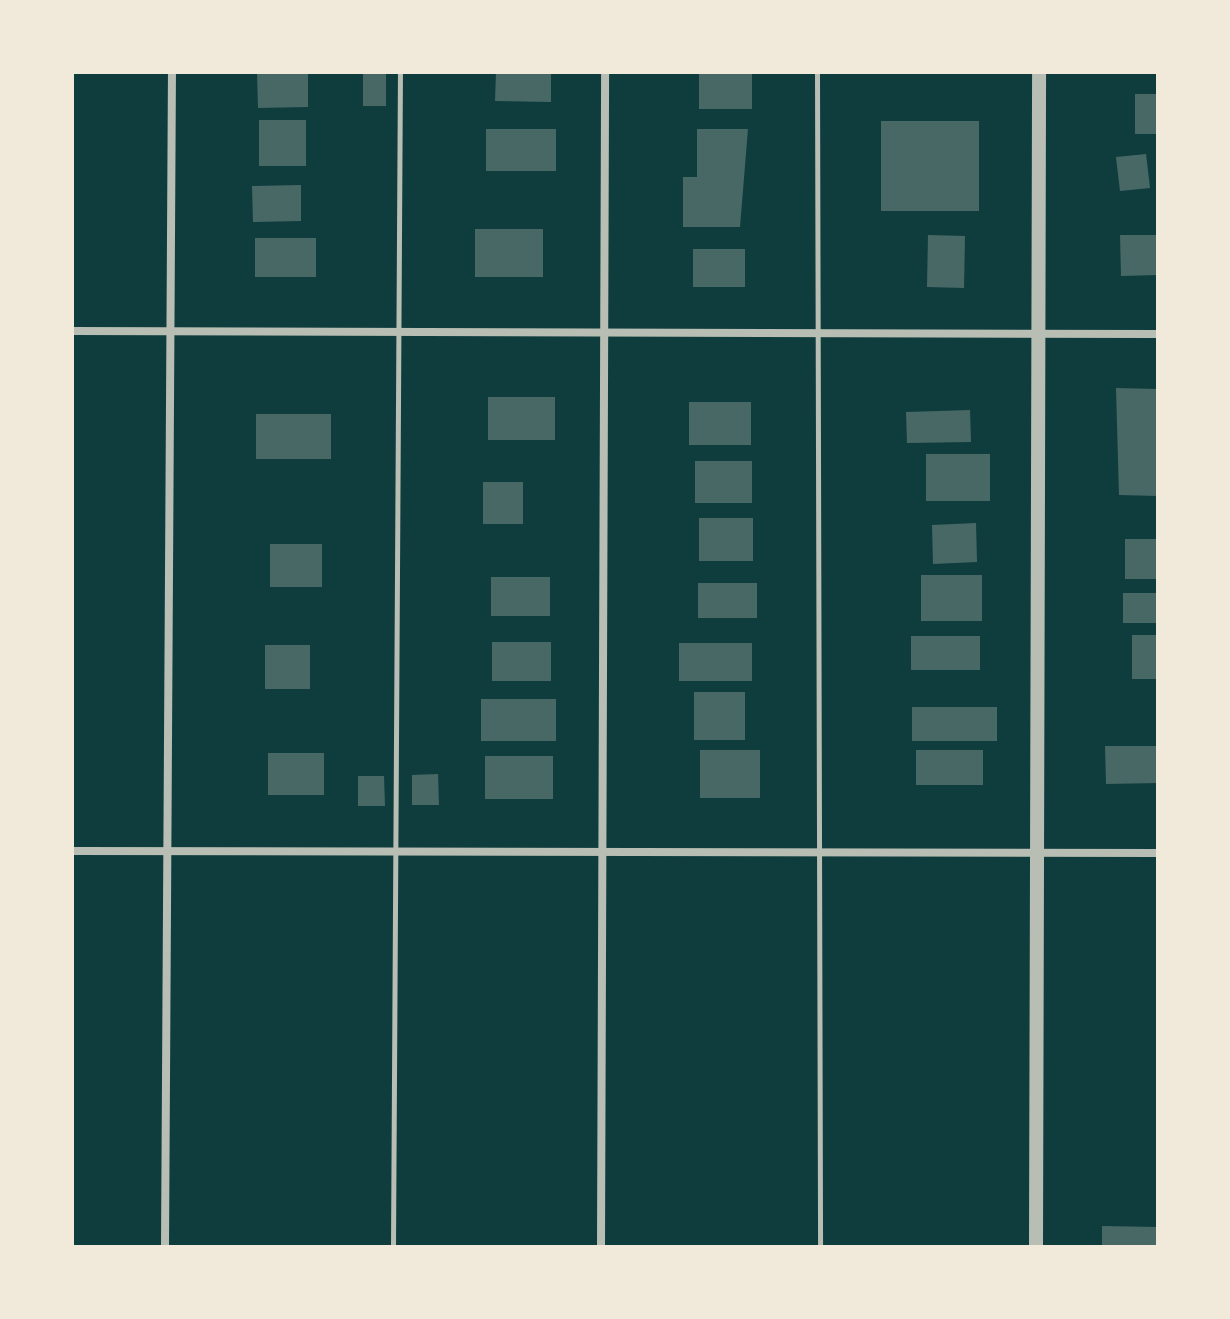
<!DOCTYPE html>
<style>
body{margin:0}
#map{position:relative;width:1230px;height:1319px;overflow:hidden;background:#0f3d3e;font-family:Inter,sans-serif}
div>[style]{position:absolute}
.building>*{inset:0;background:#486865}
.service>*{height:5px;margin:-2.5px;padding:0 2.5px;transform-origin:2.5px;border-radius:2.5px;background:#b8beb3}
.minor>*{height:8px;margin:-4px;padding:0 4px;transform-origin:4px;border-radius:4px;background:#b8beb3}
.tertiary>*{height:14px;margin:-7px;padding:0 7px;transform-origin:7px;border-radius:7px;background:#b8beb3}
span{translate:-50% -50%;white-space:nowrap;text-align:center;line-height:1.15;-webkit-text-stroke:6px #f1e9da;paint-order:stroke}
.frame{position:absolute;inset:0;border:74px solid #f1e9da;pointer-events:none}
</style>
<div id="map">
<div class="building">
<div style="clip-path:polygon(257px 72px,308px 72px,308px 107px,258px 108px)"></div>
<div style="clip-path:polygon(363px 72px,386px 72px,386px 106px,363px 106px)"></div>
<div style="clip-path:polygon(496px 72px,551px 72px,551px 102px,495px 101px)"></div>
<div style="clip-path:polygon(699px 72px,752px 72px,752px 109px,699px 109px)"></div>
<div style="clip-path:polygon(1135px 94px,1158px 94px,1158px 134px,1135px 134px)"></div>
<div style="clip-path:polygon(259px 120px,306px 120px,306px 166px,259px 166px)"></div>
<div style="clip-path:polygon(881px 121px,979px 121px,979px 211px,881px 211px)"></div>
<div style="clip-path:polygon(486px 129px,556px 129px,556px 171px,486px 171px)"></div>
<div style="clip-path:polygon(697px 129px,748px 129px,740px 227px,683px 227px,683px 177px,697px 177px)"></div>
<div style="clip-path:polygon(1146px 154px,1150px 188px,1120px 191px,1116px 157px)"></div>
<div style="clip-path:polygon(301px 185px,301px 221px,253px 222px,252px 186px)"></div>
<div style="clip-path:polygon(475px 229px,543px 229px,543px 277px,475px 277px)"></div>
<div style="clip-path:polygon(928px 235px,965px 236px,964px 288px,927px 287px)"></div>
<div style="clip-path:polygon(1120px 235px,1158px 235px,1158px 275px,1121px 276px)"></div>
<div style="clip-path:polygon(255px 238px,316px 238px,316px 277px,255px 277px)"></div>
<div style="clip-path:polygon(693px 249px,745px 249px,745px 287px,693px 287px)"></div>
<div style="clip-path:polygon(1116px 388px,1157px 389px,1157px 496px,1119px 495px)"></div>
<div style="clip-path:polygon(488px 397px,555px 397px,555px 440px,488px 440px)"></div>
<div style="clip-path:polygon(689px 402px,751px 402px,751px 445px,689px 445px)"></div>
<div style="clip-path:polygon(970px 410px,971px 442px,907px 443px,906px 412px)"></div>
<div style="clip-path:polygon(256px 414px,331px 414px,331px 459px,256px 459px)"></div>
<div style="clip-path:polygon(926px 454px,990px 454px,990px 501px,926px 501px)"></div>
<div style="clip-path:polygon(695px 461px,752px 461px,752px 503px,695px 503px)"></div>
<div style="clip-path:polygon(483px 482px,523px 482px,523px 524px,483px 524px)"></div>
<div style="clip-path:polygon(699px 518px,753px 518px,753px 561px,699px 561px)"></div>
<div style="clip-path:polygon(976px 523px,977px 562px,933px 564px,932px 525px)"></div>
<div style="clip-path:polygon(1125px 539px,1158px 539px,1158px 579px,1125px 579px)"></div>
<div style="clip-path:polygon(270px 544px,322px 544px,322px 587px,270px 587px)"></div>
<div style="clip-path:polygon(921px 575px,982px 575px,982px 621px,921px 621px)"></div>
<div style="clip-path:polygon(491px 577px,550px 577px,550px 616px,491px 616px)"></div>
<div style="clip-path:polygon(698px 583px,757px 583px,757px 618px,698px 618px)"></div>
<div style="clip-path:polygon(1123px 593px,1158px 593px,1158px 623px,1123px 623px)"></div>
<div style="clip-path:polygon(1132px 635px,1158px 635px,1158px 679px,1132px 679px)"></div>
<div style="clip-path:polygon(911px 636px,980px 636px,980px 670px,911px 670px)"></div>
<div style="clip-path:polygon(492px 642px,551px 642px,551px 681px,492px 681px)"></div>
<div style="clip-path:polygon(679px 643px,752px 643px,752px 681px,679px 681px)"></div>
<div style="clip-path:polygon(265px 645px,310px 645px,310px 689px,265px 689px)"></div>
<div style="clip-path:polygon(694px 692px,745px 692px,745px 740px,694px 740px)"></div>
<div style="clip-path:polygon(481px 699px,556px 699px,556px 741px,481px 741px)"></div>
<div style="clip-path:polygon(912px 707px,997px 707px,997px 741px,912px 741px)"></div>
<div style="clip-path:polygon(1105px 746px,1158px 746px,1158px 783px,1106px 784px)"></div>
<div style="clip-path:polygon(700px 750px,760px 750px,760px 798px,700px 798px)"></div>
<div style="clip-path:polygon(916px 750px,983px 750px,983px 785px,916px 785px)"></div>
<div style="clip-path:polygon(268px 753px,324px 753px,324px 795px,268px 795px)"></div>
<div style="clip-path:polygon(485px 756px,553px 756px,553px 799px,485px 799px)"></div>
<div style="clip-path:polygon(438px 774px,439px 805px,412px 805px,412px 775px)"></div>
<div style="clip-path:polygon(358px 776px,384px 776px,385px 806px,358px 806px)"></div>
<div style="clip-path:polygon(1102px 1226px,1158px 1227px,1158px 1247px,1102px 1247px)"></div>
</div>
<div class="service">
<div style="left:817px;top:72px;width:1175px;rotate:89.85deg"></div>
<div style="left:393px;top:1247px;width:1175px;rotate:-89.66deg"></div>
</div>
<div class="minor">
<div style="left:72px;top:331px;width:1086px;rotate:0.16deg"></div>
<div style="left:72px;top:851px;width:1086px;rotate:0.11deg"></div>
<div style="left:165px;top:1247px;width:1175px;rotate:-89.66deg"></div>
<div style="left:601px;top:1247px;width:1175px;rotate:-89.8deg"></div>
</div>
<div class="tertiary">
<div style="left:1036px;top:1247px;width:1175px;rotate:-89.85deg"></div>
</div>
<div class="frame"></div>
</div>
